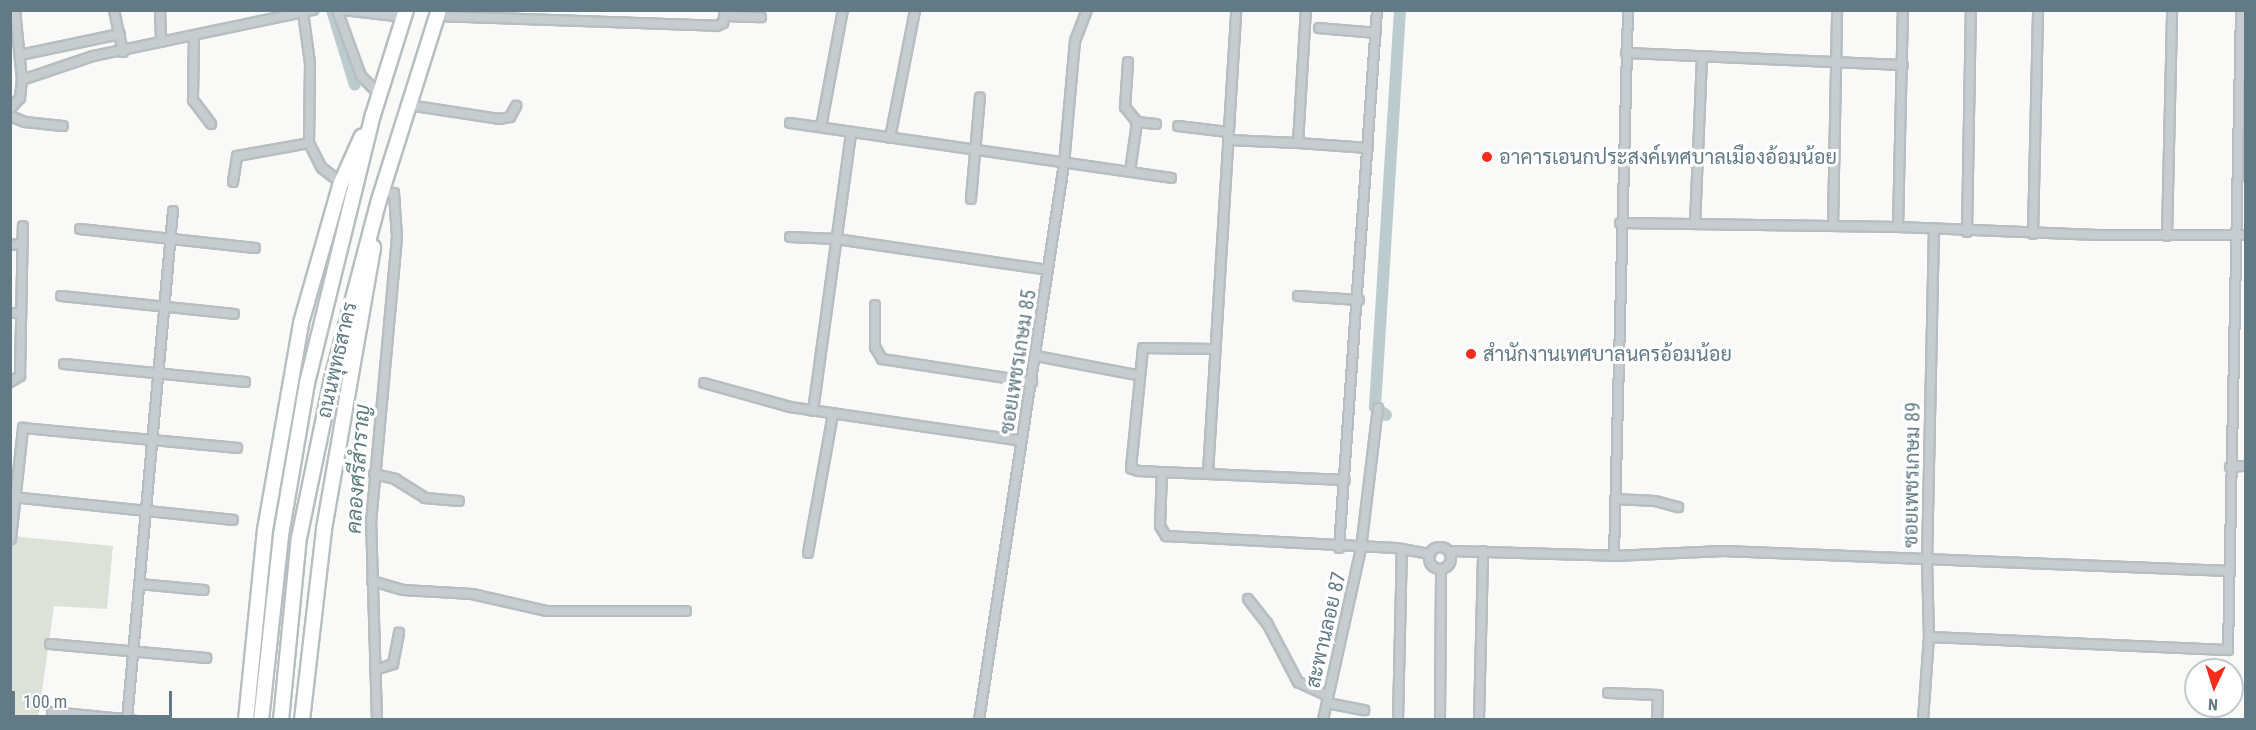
<!DOCTYPE html>
<meta charset="utf-8">
<style>
body{margin:0}
#map{position:relative;width:2256px;height:730px;overflow:hidden;background:#f9f9f7;font-family:"Roboto Condensed",Sarabun,sans-serif}
div>[style]{position:absolute}
.green>*{inset:0;background:#dce2d7}
.canal>*{height:12px;margin:-6px;padding:0 6px;transform-origin:6px;border-radius:6px;background:#bcccce}
.roads{filter:drop-shadow(2px 0 #b7bec1) drop-shadow(-2px 0 #b7bec1) drop-shadow(0 2px #b7bec1) drop-shadow(0 -2px #b7bec1)}
.minor>*{height:8px;margin:-4px;padding:0 4px;transform-origin:4px;border-radius:4px;background:#c6cccf}
.minor>.ring{margin:-4px;padding:0;box-sizing:content-box;background:none;border:8px solid #c6cccf;border-radius:50%}
.primary>*{height:14px;margin:-7px;padding:0 7px;transform-origin:7px;border-radius:7px;background:#fff}
.dots>*{width:16px;height:16px;translate:-50% -50%;box-sizing:border-box;border:3px solid #fff;border-radius:50%}
span{translate:-50% -50%;white-space:nowrap;text-align:center;line-height:1.15;-webkit-text-stroke:6px #fff;paint-order:stroke}
.poi-label{font-size:20px;color:#617a85}
.left{translate:0 -50%;text-align:left}
.street-label{font-size:20px;color:#617a85}
.water-label{font-size:21px;color:#5c7b7e;font-style:italic}
.frame{position:absolute;inset:0;border:12px solid #617a85;pointer-events:none}
.north{position:absolute;left:2184px;top:658px;width:60px;height:60px;box-sizing:border-box;background:#fff;border:2px solid #c0cace;border-radius:50%;rotate:184deg;font-size:16px;font-weight:700;line-height:24px;text-align:center;color:#617a85}
.north::after{content:'';display:block;margin:auto;width:21px;height:27px;background:#f62b1a;clip-path:polygon(50% 0,100% 100%,50% 72%,0 100%)}
.scale{position:absolute;left:12px;top:691px;width:160px;height:27px;box-sizing:border-box;border:3px solid #617a85;border-top:0;padding-left:8px;font-size:18px;line-height:21px;white-space:nowrap;color:#617a85;-webkit-text-stroke:4px #fff;paint-order:stroke}
</style>
<div id="map">
<div class="green">
<div style="clip-path:polygon(10px 536px,113px 546px,107px 609px,54px 606px,38px 719px,11px 719px)"></div>
</div>
<div class="canal">
<div style="left:332px;top:10px;width:78px;rotate:73deg"></div>
<div style="left:1386px;top:415px;width:14px;rotate:-144deg"></div>
<div style="left:1375px;top:407px;width:398px;rotate:-86.4deg"></div>
</div>
<div class="roads">
<div class="minor">
<div style="left:114px;top:10px;width:43px;rotate:77.9deg"></div>
<div style="left:160px;top:10px;width:32px;rotate:88deg"></div>
<div style="left:337px;top:10px;width:70px;rotate:70deg"></div>
<div style="left:361px;top:76px;width:25px;rotate:45deg"></div>
<div style="left:343px;top:10px;width:61px;rotate:6.5deg"></div>
<div style="left:303px;top:12px;width:51px;rotate:82.2deg"></div>
<div style="left:310px;top:63px;width:80px;rotate:90.7deg"></div>
<div style="left:309px;top:143px;width:28px;rotate:63deg"></div>
<div style="left:322px;top:168px;width:24px;rotate:38deg"></div>
<div style="left:437px;top:16px;width:280px;rotate:2deg"></div>
<div style="left:717px;top:26px;width:7px;rotate:-27deg"></div>
<div style="left:723px;top:23px;width:13px;rotate:-81deg"></div>
<div style="left:725px;top:16px;width:36px;rotate:2deg"></div>
<div style="left:1319px;top:28px;width:57px;rotate:5deg"></div>
<div style="left:194px;top:35px;width:65px;rotate:90.9deg"></div>
<div style="left:193px;top:100px;width:30px;rotate:53deg"></div>
<div style="left:1626px;top:53px;width:277px;rotate:2.5deg"></div>
<div style="left:20px;top:55px;width:102px;rotate:-11.9deg"></div>
<div style="left:1128px;top:62px;width:45px;rotate:93.8deg"></div>
<div style="left:1125px;top:107px;width:19px;rotate:51deg"></div>
<div style="left:1137px;top:122px;width:19px;rotate:6deg"></div>
<div style="left:22px;top:80px;width:75px;rotate:-18.7deg"></div>
<div style="left:93px;top:56px;width:225px;rotate:-11.8deg"></div>
<div style="left:408px;top:105px;width:92px;rotate:8.7deg"></div>
<div style="left:499px;top:119px;width:11px;rotate:-10deg"></div>
<div style="left:510px;top:117px;width:13px;rotate:-61deg"></div>
<div style="left:10px;top:109px;width:15px;rotate:-48deg"></div>
<div style="left:20px;top:98px;width:18px;rotate:-84deg"></div>
<div style="left:22px;top:80px;width:70px;rotate:-95.7deg"></div>
<div style="left:10px;top:116px;width:16px;rotate:22deg"></div>
<div style="left:25px;top:122px;width:38px;rotate:6deg"></div>
<div style="left:790px;top:123px;width:385px;rotate:8.2deg"></div>
<div style="left:1178px;top:126px;width:50px;rotate:6.8deg"></div>
<div style="left:821px;top:127px;width:119px;rotate:-79.4deg"></div>
<div style="left:890px;top:138px;width:130px;rotate:-78.9deg"></div>
<div style="left:1228px;top:140px;width:70px;rotate:2.5deg"></div>
<div style="left:1298px;top:143px;width:133px;rotate:-86.6deg"></div>
<div style="left:1298px;top:143px;width:70px;rotate:4.1deg"></div>
<div style="left:1130px;top:172px;width:50px;rotate:-82deg"></div>
<div style="left:233px;top:182px;width:26px;rotate:-81deg"></div>
<div style="left:237px;top:156px;width:73px;rotate:-10.2deg"></div>
<div style="left:971px;top:199px;width:102px;rotate:-85deg"></div>
<div style="left:1620px;top:223px;width:278px;rotate:0.8deg"></div>
<div style="left:1898px;top:227px;width:200px;rotate:2.3deg"></div>
<div style="left:2098px;top:235px;width:148px"></div>
<div style="left:1695px;top:224px;width:167px;rotate:-87.6deg"></div>
<div style="left:1833px;top:226px;width:216px;rotate:-88.9deg"></div>
<div style="left:1898px;top:227px;width:217px;rotate:-88.7deg"></div>
<div style="left:80px;top:229px;width:176px;rotate:6.2deg"></div>
<div style="left:1967px;top:232px;width:222px;rotate:-89deg"></div>
<div style="left:2033px;top:234px;width:224px;rotate:-88.7deg"></div>
<div style="left:2167px;top:236px;width:226px;rotate:-88.7deg"></div>
<div style="left:790px;top:237px;width:46px;rotate:2.5deg"></div>
<div style="left:836px;top:239px;width:214px;rotate:8.3deg"></div>
<div style="left:10px;top:245px;width:12px;rotate:-5deg"></div>
<div style="left:61px;top:296px;width:174px;rotate:5.9deg"></div>
<div style="left:1298px;top:296px;width:61px;rotate:3.8deg"></div>
<div style="left:875px;top:305px;width:42px;rotate:90deg"></div>
<div style="left:875px;top:347px;width:14px;rotate:60deg"></div>
<div style="left:882px;top:359px;width:152px;rotate:8.7deg"></div>
<div style="left:10px;top:313px;width:10px"></div>
<div style="left:1214px;top:349px;width:71px;rotate:-179.2deg"></div>
<div style="left:1143px;top:348px;width:121px;rotate:95.7deg"></div>
<div style="left:1131px;top:468px;width:8px;rotate:23deg"></div>
<div style="left:1138px;top:471px;width:207px;rotate:2.5deg"></div>
<div style="left:1036px;top:356px;width:103px;rotate:10.7deg"></div>
<div style="left:64px;top:364px;width:182px;rotate:5.7deg"></div>
<div style="left:10px;top:382px;width:12px;rotate:-31deg"></div>
<div style="left:20px;top:376px;width:150px;rotate:-88.9deg"></div>
<div style="left:704px;top:383px;width:89px;rotate:15.6deg"></div>
<div style="left:790px;top:407px;width:234px;rotate:8.3deg"></div>
<div style="left:813px;top:411px;width:282px;rotate:-82.2deg"></div>
<div style="left:2230px;top:467px;width:16px;rotate:-4deg"></div>
<div style="left:1162px;top:472px;width:54px;rotate:92.1deg"></div>
<div style="left:1160px;top:526px;width:12px;rotate:59deg"></div>
<div style="left:1166px;top:536px;width:230px;rotate:3deg"></div>
<div style="left:1396px;top:548px;width:35px;rotate:10deg"></div>
<div style="left:1208px;top:473px;width:464px;rotate:-86.5deg"></div>
<div style="left:374px;top:474px;width:22px;rotate:13deg"></div>
<div style="left:395px;top:479px;width:36px;rotate:32deg"></div>
<div style="left:425px;top:498px;width:34px;rotate:5deg"></div>
<div style="left:11px;top:497px;width:223px;rotate:5.9deg"></div>
<div style="left:1615px;top:499px;width:40px;rotate:2.9deg"></div>
<div style="left:1655px;top:501px;width:24px;rotate:15deg"></div>
<div style="left:11px;top:539px;width:112px;rotate:-83.8deg"></div>
<div style="left:23px;top:428px;width:215px;rotate:5.3deg"></div>
<div class="ring" style="left:1429px;top:547px;width:14px;height:14px"></div>
<div style="left:1339px;top:548px;width:539px;rotate:-85.96deg"></div>
<div style="left:1450px;top:551px;width:164px;rotate:1.7deg"></div>
<div style="left:1614px;top:556px;width:109px;rotate:-2.6deg"></div>
<div style="left:1723px;top:551px;width:507px;rotate:2.26deg"></div>
<div style="left:808px;top:553px;width:141px;rotate:-79.8deg"></div>
<div style="left:1614px;top:556px;width:546px;rotate:-88.53deg"></div>
<div style="left:372px;top:581px;width:32px;rotate:16deg"></div>
<div style="left:403px;top:590px;width:69px;rotate:3.3deg"></div>
<div style="left:472px;top:594px;width:77px;rotate:12.8deg"></div>
<div style="left:547px;top:611px;width:139px"></div>
<div style="left:139px;top:584px;width:65px;rotate:5.3deg"></div>
<div style="left:1248px;top:599px;width:31px;rotate:52deg"></div>
<div style="left:1267px;top:623px;width:67px;rotate:62.3deg"></div>
<div style="left:1298px;top:682px;width:33px;rotate:25deg"></div>
<div style="left:1929px;top:637px;width:299px;rotate:2.5deg"></div>
<div style="left:2228px;top:650px;width:640px;rotate:-88.84deg"></div>
<div style="left:50px;top:644px;width:157px;rotate:5.1deg"></div>
<div style="left:375px;top:670px;width:19px;rotate:-18deg"></div>
<div style="left:393px;top:664px;width:32px;rotate:-79deg"></div>
<div style="left:1608px;top:693px;width:50px;rotate:2.3deg"></div>
<div style="left:1658px;top:695px;width:25px;rotate:92deg"></div>
<div style="left:1327px;top:703px;width:38px;rotate:11deg"></div>
<div style="left:52px;top:712px;width:81px;rotate:5.6deg"></div>
<div style="left:127px;top:720px;width:511px;rotate:-84.84deg"></div>
<div style="left:377px;top:720px;width:197px;rotate:-91.7deg"></div>
<div style="left:371px;top:523px;width:287px;rotate:-84.8deg"></div>
<div style="left:397px;top:237px;width:44px;rotate:-93.9deg"></div>
<div style="left:394px;top:193px;width:12px;rotate:-175deg"></div>
<div style="left:979px;top:720px;width:562px;rotate:-81.31deg"></div>
<div style="left:1064px;top:164px;width:123px;rotate:-84.9deg"></div>
<div style="left:1075px;top:41px;width:33px;rotate:-69deg"></div>
<div style="left:1323px;top:720px;width:176px;rotate:-77.5deg"></div>
<div style="left:1361px;top:548px;width:141px;rotate:-83.1deg"></div>
<div style="left:1398px;top:720px;width:171px;rotate:-88.7deg"></div>
<div style="left:1440px;top:720px;width:151px;rotate:-89.6deg"></div>
<div style="left:1479px;top:720px;width:169px;rotate:-88.6deg"></div>
<div style="left:1923px;top:720px;width:83px;rotate:-85.9deg"></div>
<div style="left:1929px;top:637px;width:75px;rotate:-91.5deg"></div>
<div style="left:1927px;top:562px;width:331px;rotate:-88.8deg"></div>
</div>
<div class="primary">
<div style="left:246px;top:720px;width:191px;rotate:-84.3deg"></div>
<div style="left:265px;top:530px;width:210px;rotate:-80.1deg"></div>
<div style="left:301px;top:323px;width:146px;rotate:-74.1deg"></div>
<div style="left:341px;top:183px;width:51px;rotate:-65.9deg"></div>
<div style="left:261px;top:720px;width:186px;rotate:-83.8deg"></div>
<div style="left:281px;top:535px;width:154px;rotate:-80.3deg"></div>
<div style="left:307px;top:383px;width:276px;rotate:-76.2deg"></div>
<div style="left:373px;top:115px;width:110px;rotate:-72.6deg"></div>
<div style="left:281px;top:720px;width:183px;rotate:-84.4deg"></div>
<div style="left:299px;top:538px;width:162px;rotate:-78.3deg"></div>
<div style="left:332px;top:379px;width:185px;rotate:-75.3deg"></div>
<div style="left:379px;top:200px;width:199px;rotate:-72.5deg"></div>
<div style="left:302px;top:720px;width:192px;rotate:-83.4deg"></div>
<div style="left:324px;top:529px;width:286px;rotate:-80.1deg"></div>
</div>
</div>
<div class="dots">
<div style="left:1487px;top:157px;background:#f62b1a"></div>
<div style="left:1471px;top:354px;background:#f62b1a"></div>
</div>
<div class="poi-label">
<span class="left" style="left:1499px;top:157px">อาคารเอนกประสงค์เทศบาลเมืองอ้อมน้อย</span>
<span class="left" style="left:1483px;top:354px">สำนักงานเทศบาลนครอ้อมน้อย</span>
</div>
<div class="street-label">
<span style="left:337px;top:360px;rotate:-77deg">ถนนพุทธสาคร</span>
<span style="left:1018px;top:362px;rotate:-81deg">ซอยเพชรเกษม 85</span>
<span style="left:1912px;top:475px;rotate:-89deg">ซอยเพชรเกษม 89</span>
<span style="left:1326px;top:630px;rotate:-77deg">สะพานลอย 87</span>
</div>
<div class="water-label">
<span style="left:358px;top:469px;rotate:-86deg">คลองศรีสำราญ</span>
</div>
<div class="frame"></div>
<div class="north">N</div>
<div class="scale">100 m</div>
</div>
